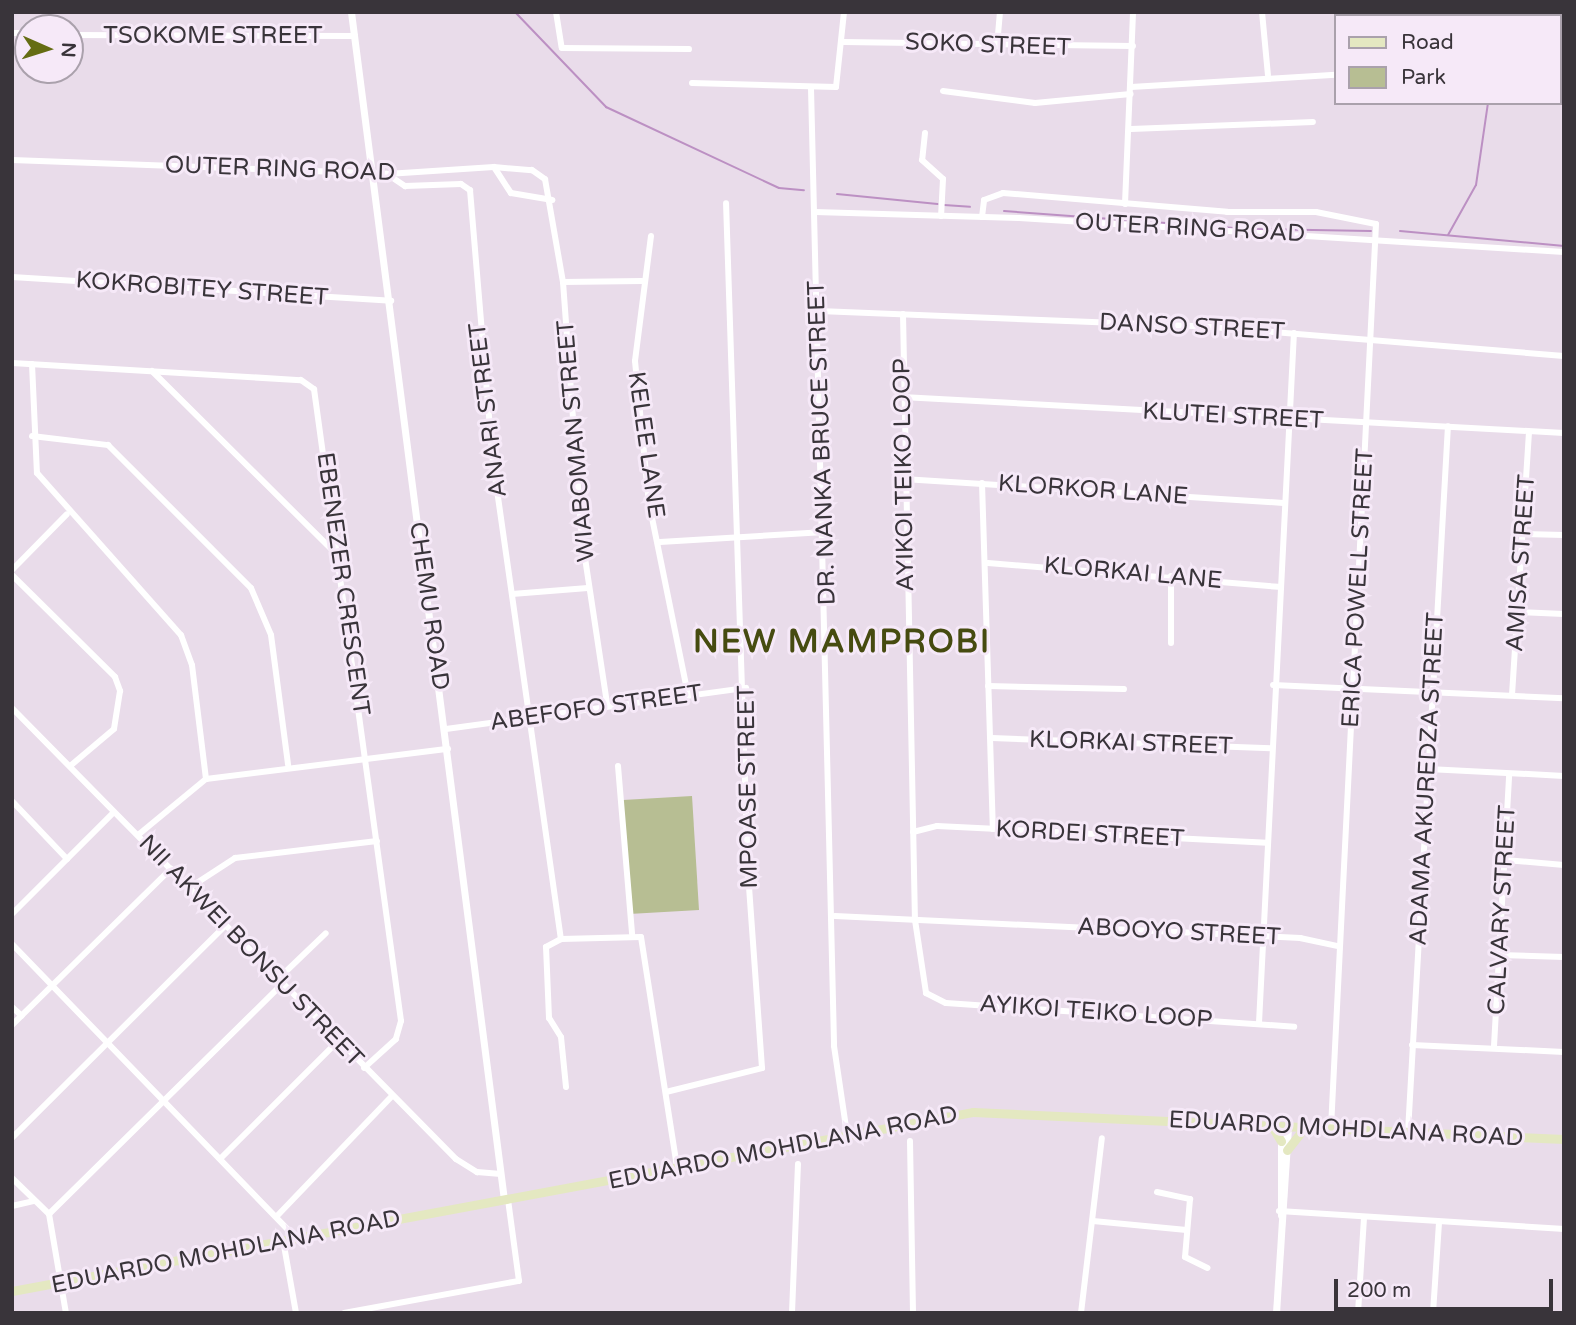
<!DOCTYPE html>
<style>
body{margin:0}
#map{position:relative;width:1576px;height:1325px;overflow:hidden;background:#e9dcea;font-family:"Varela Round",sans-serif}
div>[style]{position:absolute}
.green>*{inset:0;background:#b7be93}
.stream>*{height:2px;margin:-1px;padding:0 1px;transform-origin:1px;border-radius:1px;background:#bc90c3}
.minor>*{height:6px;margin:-3px;padding:0 3px;transform-origin:3px;border-radius:3px;background:#fff}
.tertiary>*{height:7px;margin:-3.5px;padding:0 3.5px;transform-origin:3.5px;border-radius:3.5px;background:#fff}
.secondary>*{height:9px;margin:-4.5px;padding:0 4.5px;transform-origin:4.5px;border-radius:4.5px;background:#e4e8c1}
span{translate:-50% -50%;white-space:nowrap;text-align:center;line-height:1.15;-webkit-text-stroke:6px #f6e9f8;paint-order:stroke}
.street-label{font-size:24px;color:#39343a}
.district-label{font-size:32px;color:#464b10;font-weight:700;letter-spacing:2px}
.frame{position:absolute;inset:0;border:14px solid #39343a;pointer-events:none}
.legend{position:absolute;left:1334px;top:14px;width:228px;height:91px;box-sizing:border-box;background:#f6e9f8;border:2px solid #aaa1ac;margin:0;padding:9px 12px;list-style:none;font-size:21px;color:#39343a}
.legend li{display:flex;align-items:center;gap:14px;height:35px}
.legend b{width:35px;border:2px solid #aaa1ac}
.north{position:absolute;left:14px;top:14px;width:70px;height:70px;box-sizing:border-box;background:#f6e9f8;border:2px solid #aaa1ac;border-radius:50%;rotate:93deg;font-size:19px;font-weight:700;line-height:28px;text-align:center;color:#39343a}
.north::after{content:'';display:block;margin:auto;width:24px;height:32px;background:#656d13;clip-path:polygon(50% 0,100% 100%,50% 72%,0 100%)}
.scale{position:absolute;left:1334px;top:1279px;width:219px;height:32px;box-sizing:border-box;border:4px solid #39343a;border-top:0;padding-left:9px;font-size:21px;line-height:24px;white-space:nowrap;color:#39343a;-webkit-text-stroke:5px #f6e9f8;paint-order:stroke}
</style>
<div id="map">
<div class="green">
<div style="clip-path:polygon(692px 796px,699px 910px,629px 914px,623px 800px)"></div>
</div>
<div class="stream">
<div style="left:515px;top:12px;width:132px;rotate:46.2deg"></div>
<div style="left:606px;top:107px;width:191px;rotate:25.1deg"></div>
<div style="left:779px;top:188px;width:25px;rotate:5deg"></div>
<div style="left:837px;top:194px;width:101px;rotate:5.7deg"></div>
<div style="left:944px;top:205px;width:26px;rotate:4deg"></div>
<div style="left:1004px;top:211px;width:248px;rotate:4.2deg"></div>
<div style="left:1251px;top:229px;width:120px;rotate:1deg"></div>
<div style="left:1400px;top:231px;width:165px;rotate:5.2deg"></div>
<div style="left:1448px;top:235px;width:57px;rotate:-60.8deg"></div>
<div style="left:1476px;top:185px;width:83px;rotate:-81.7deg"></div>
</div>
<div class="minor">
<div style="left:556px;top:12px;width:36px;rotate:81deg"></div>
<div style="left:562px;top:48px;width:127px;rotate:0.5deg"></div>
<div style="left:1262px;top:12px;width:63px;rotate:84.6deg"></div>
<div style="left:1471px;top:14px;width:2px;rotate:90deg"></div>
<div style="left:1418px;top:16px;width:4px;rotate:-90deg"></div>
<div style="left:12px;top:33px;width:16px"></div>
<div style="left:70px;top:35px;width:285px;rotate:0.2deg"></div>
<div style="left:844px;top:42px;width:289px;rotate:0.8deg"></div>
<div style="left:997px;top:46px;width:34px;rotate:-85deg"></div>
<div style="left:1560px;top:66px;width:4px"></div>
<div style="left:692px;top:83px;width:144px;rotate:1.6deg"></div>
<div style="left:836px;top:87px;width:75px;rotate:-83.9deg"></div>
<div style="left:1131px;top:87px;width:205px;rotate:-3.4deg"></div>
<div style="left:811px;top:88px;width:958px;rotate:88.62deg"></div>
<div style="left:834px;top:1046px;width:89px;rotate:81.6deg"></div>
<div style="left:943px;top:91px;width:93px;rotate:7.4deg"></div>
<div style="left:1035px;top:103px;width:96px;rotate:-5.4deg"></div>
<div style="left:1131px;top:129px;width:182px;rotate:-2.2deg"></div>
<div style="left:925px;top:133px;width:27px;rotate:96deg"></div>
<div style="left:922px;top:160px;width:28px;rotate:42deg"></div>
<div style="left:943px;top:179px;width:37px;rotate:93deg"></div>
<div style="left:12px;top:160px;width:375px;rotate:2.1deg"></div>
<div style="left:387px;top:174px;width:107px;rotate:-3.7deg"></div>
<div style="left:494px;top:167px;width:38px;rotate:5deg"></div>
<div style="left:532px;top:170px;width:16px;rotate:35deg"></div>
<div style="left:545px;top:179px;width:105px;rotate:80.1deg"></div>
<div style="left:563px;top:282px;width:257px;rotate:85.8deg"></div>
<div style="left:582px;top:538px;width:168px;rotate:81.4deg"></div>
<div style="left:494px;top:167px;width:31px;rotate:57deg"></div>
<div style="left:511px;top:193px;width:42px;rotate:9.7deg"></div>
<div style="left:387px;top:174px;width:22px;rotate:34deg"></div>
<div style="left:405px;top:186px;width:56px;rotate:-2deg"></div>
<div style="left:461px;top:184px;width:11px;rotate:34deg"></div>
<div style="left:470px;top:190px;width:273px;rotate:85.2deg"></div>
<div style="left:493px;top:462px;width:482px;rotate:81.9deg"></div>
<div style="left:1125px;top:204px;width:192px;rotate:-87.6deg"></div>
<div style="left:815px;top:212px;width:204px;rotate:1.7deg"></div>
<div style="left:1019px;top:218px;width:546px;rotate:3.57deg"></div>
<div style="left:982px;top:217px;width:17px;rotate:-83deg"></div>
<div style="left:984px;top:200px;width:20px;rotate:-20deg"></div>
<div style="left:1003px;top:193px;width:225px;rotate:4.8deg"></div>
<div style="left:1227px;top:212px;width:89px"></div>
<div style="left:1316px;top:212px;width:61px;rotate:11.3deg"></div>
<div style="left:1376px;top:224px;width:905px;rotate:92.85deg"></div>
<div style="left:651px;top:236px;width:126px;rotate:97.3deg"></div>
<div style="left:635px;top:361px;width:143px;rotate:84.4deg"></div>
<div style="left:649px;top:503px;width:196px;rotate:78.5deg"></div>
<div style="left:12px;top:277px;width:380px;rotate:3.6deg"></div>
<div style="left:563px;top:282px;width:79px;rotate:-0.7deg"></div>
<div style="left:819px;top:311px;width:381px;rotate:2.3deg"></div>
<div style="left:1200px;top:326px;width:365px;rotate:4.7deg"></div>
<div style="left:903px;top:314px;width:606px;rotate:88.87deg"></div>
<div style="left:915px;top:920px;width:74px;rotate:81.4deg"></div>
<div style="left:926px;top:993px;width:22px;rotate:27deg"></div>
<div style="left:946px;top:1003px;width:349px;rotate:3.9deg"></div>
<div style="left:12px;top:363px;width:289px;rotate:3.4deg"></div>
<div style="left:301px;top:380px;width:16px;rotate:35deg"></div>
<div style="left:314px;top:389px;width:638px;rotate:82.16deg"></div>
<div style="left:401px;top:1021px;width:19px;rotate:106deg"></div>
<div style="left:396px;top:1039px;width:43px;rotate:137.8deg"></div>
<div style="left:32px;top:364px;width:109px;rotate:87.4deg"></div>
<div style="left:37px;top:473px;width:217px;rotate:48.4deg"></div>
<div style="left:181px;top:635px;width:32px;rotate:70deg"></div>
<div style="left:192px;top:665px;width:115px;rotate:83deg"></div>
<div style="left:152px;top:371px;width:261px;rotate:44.8deg"></div>
<div style="left:902px;top:397px;width:663px;rotate:3.11deg"></div>
<div style="left:32px;top:436px;width:77px;rotate:6.8deg"></div>
<div style="left:108px;top:445px;width:202px;rotate:45deg"></div>
<div style="left:251px;top:588px;width:51px;rotate:66.9deg"></div>
<div style="left:271px;top:635px;width:131px;rotate:82.5deg"></div>
<div style="left:903px;top:479px;width:381px;rotate:3.6deg"></div>
<div style="left:982px;top:483px;width:346px;rotate:88.2deg"></div>
<div style="left:1523px;top:534px;width:41px;rotate:1.4deg"></div>
<div style="left:660px;top:542px;width:165px;rotate:-3.5deg"></div>
<div style="left:988px;top:563px;width:291px;rotate:4.7deg"></div>
<div style="left:12px;top:570px;width:78px;rotate:-45.5deg"></div>
<div style="left:12px;top:575px;width:145px;rotate:44.7deg"></div>
<div style="left:115px;top:677px;width:15px;rotate:70deg"></div>
<div style="left:120px;top:691px;width:38px;rotate:99deg"></div>
<div style="left:114px;top:729px;width:57px;rotate:139.9deg"></div>
<div style="left:1171px;top:576px;width:67px;rotate:90deg"></div>
<div style="left:512px;top:594px;width:76px;rotate:-4.5deg"></div>
<div style="left:1518px;top:612px;width:46px;rotate:2.5deg"></div>
<div style="left:1273px;top:685px;width:291px;rotate:2.6deg"></div>
<div style="left:988px;top:686px;width:136px;rotate:1.3deg"></div>
<div style="left:1512px;top:695px;width:264px;rotate:-86.3deg"></div>
<div style="left:12px;top:708px;width:633px;rotate:45.45deg"></div>
<div style="left:456px;top:1159px;width:25px;rotate:32deg"></div>
<div style="left:477px;top:1172px;width:24px;rotate:5deg"></div>
<div style="left:446px;top:729px;width:303px;rotate:-7.8deg"></div>
<div style="left:992px;top:738px;width:279px;rotate:2.1deg"></div>
<div style="left:618px;top:766px;width:168px;rotate:85.2deg"></div>
<div style="left:1428px;top:769px;width:136px;rotate:2.9deg"></div>
<div style="left:12px;top:801px;width:80px;rotate:46.5deg"></div>
<div style="left:913px;top:832px;width:25px;rotate:-14deg"></div>
<div style="left:937px;top:826px;width:330px;rotate:2.9deg"></div>
<div style="left:138px;top:835px;width:88px;rotate:-39.5deg"></div>
<div style="left:206px;top:779px;width:244px;rotate:-7.1deg"></div>
<div style="left:1505px;top:860px;width:59px;rotate:4.8deg"></div>
<div style="left:189px;top:888px;width:55px;rotate:-33.1deg"></div>
<div style="left:235px;top:858px;width:143px;rotate:-6.8deg"></div>
<div style="left:12px;top:914px;width:143px;rotate:-45deg"></div>
<div style="left:835px;top:916px;width:466px;rotate:2.7deg"></div>
<div style="left:1300px;top:938px;width:40px;rotate:12deg"></div>
<div style="left:12px;top:944px;width:410px;rotate:46deg"></div>
<div style="left:1499px;top:955px;width:65px;rotate:1.8deg"></div>
<div style="left:278px;top:979px;width:66px;rotate:-43.8deg"></div>
<div style="left:12px;top:1007px;width:13px;rotate:42deg"></div>
<div style="left:1259px;top:1023px;width:691px;rotate:-87.1deg"></div>
<div style="left:12px;top:1025px;width:223px;rotate:-44.5deg"></div>
<div style="left:1412px;top:1045px;width:152px;rotate:2.6deg"></div>
<div style="left:1494px;top:1046px;width:272px;rotate:-86.8deg"></div>
<div style="left:566px;top:1087px;width:50px;rotate:-95.7deg"></div>
<div style="left:561px;top:1037px;width:22px;rotate:-122deg"></div>
<div style="left:549px;top:1018px;width:71px;rotate:-92.4deg"></div>
<div style="left:546px;top:947px;width:17px;rotate:-28deg"></div>
<div style="left:561px;top:939px;width:80px;rotate:-1.4deg"></div>
<div style="left:641px;top:937px;width:232px;rotate:81.1deg"></div>
<div style="left:666px;top:1092px;width:99px;rotate:-14deg"></div>
<div style="left:762px;top:1068px;width:196px;rotate:-94.1deg"></div>
<div style="left:748px;top:872px;width:669px;rotate:-91.88deg"></div>
<div style="left:1408px;top:1132px;width:707px;rotate:-86.76deg"></div>
<div style="left:12px;top:1138px;width:301px;rotate:-44.9deg"></div>
<div style="left:910px;top:1141px;width:172px;rotate:89deg"></div>
<div style="left:221px;top:1158px;width:165px;rotate:-45deg"></div>
<div style="left:12px;top:1178px;width:52px;rotate:44.2deg"></div>
<div style="left:49px;top:1214px;width:100px;rotate:80.3deg"></div>
<div style="left:1157px;top:1192px;width:34px;rotate:12deg"></div>
<div style="left:1190px;top:1199px;width:58px;rotate:94.9deg"></div>
<div style="left:1185px;top:1257px;width:25px;rotate:26deg"></div>
<div style="left:12px;top:1206px;width:23px;rotate:-13deg"></div>
<div style="left:1279px;top:1211px;width:286px;rotate:3.6deg"></div>
<div style="left:49px;top:1214px;width:327px;rotate:-44.6deg"></div>
<div style="left:277px;top:1216px;width:166px;rotate:-46.2deg"></div>
<div style="left:1093px;top:1221px;width:94px;rotate:5.5deg"></div>
<div style="left:283px;top:1240px;width:74px;rotate:79.9deg"></div>
<div style="left:344px;top:1313px;width:178px;rotate:-10.4deg"></div>
<div style="left:519px;top:1281px;width:82px;rotate:-97.7deg"></div>
<div style="left:792px;top:1313px;width:149px;rotate:-87.7deg"></div>
<div style="left:1081px;top:1313px;width:176px;rotate:-83.2deg"></div>
<div style="left:1358px;top:1313px;width:95px;rotate:-86.4deg"></div>
<div style="left:1433px;top:1313px;width:91px;rotate:-86.2deg"></div>
</div>
<div class="tertiary">
<div style="left:351px;top:12px;width:1198px;rotate:82.66deg"></div>
<div style="left:1281px;top:1215px;width:89px;rotate:-90deg"></div>
<div style="left:1276px;top:1313px;width:187px;rotate:-86.3deg"></div>
</div>
<div class="secondary">
<div style="left:1271px;top:1125px;width:19px;rotate:58deg"></div>
<div style="left:1287px;top:1150px;width:29px;rotate:-52deg"></div>
<div style="left:12px;top:1291px;width:978px;rotate:-10.55deg"></div>
<div style="left:973px;top:1112px;width:592px;rotate:2.62deg"></div>
</div>
<div class="street-label">
<span style="left:213px;top:36px">TSOKOME STREET</span>
<span style="left:988px;top:45px;rotate:2deg">SOKO STREET</span>
<span style="left:280px;top:169px;rotate:2deg">OUTER RING ROAD</span>
<span style="left:1190px;top:228px;rotate:3deg">OUTER RING ROAD</span>
<span style="left:202px;top:289px;rotate:4deg">KOKROBITEY STREET</span>
<span style="left:1192px;top:327px;rotate:3deg">DANSO STREET</span>
<span style="left:488px;top:410px;rotate:-97deg">ANARI STREET</span>
<span style="left:1233px;top:416px;rotate:3deg">KLUTEI STREET</span>
<span style="left:576px;top:441px;rotate:-95deg">WIABOMAN STREET</span>
<span style="left:822px;top:443px;rotate:-92deg">DR. NANKA BRUCE STREET</span>
<span style="left:646px;top:445px;rotate:82deg">KELEE LANE</span>
<span style="left:904px;top:475px;rotate:-91deg">AYIKOI TEIKO LOOP</span>
<span style="left:1093px;top:490px;rotate:4deg">KLORKOR LANE</span>
<span style="left:1521px;top:563px;rotate:-86deg">AMISA STREET</span>
<span style="left:1133px;top:573px;rotate:5deg">KLORKAI LANE</span>
<span style="left:343px;top:584px;rotate:82deg">EBENEZER CRESCENT</span>
<span style="left:1358px;top:588px;rotate:-87deg">ERICA POWELL STREET</span>
<span style="left:429px;top:606px;rotate:82deg">CHEMU ROAD</span>
<span style="left:596px;top:708px;rotate:-8deg">ABEFOFO STREET</span>
<span style="left:1131px;top:743px;rotate:2deg">KLORKAI STREET</span>
<span style="left:1427px;top:779px;rotate:-87deg">ADAMA AKUREDZA STREET</span>
<span style="left:748px;top:787px;rotate:-91deg">MPOASE STREET</span>
<span style="left:1090px;top:834px;rotate:3deg">KORDEI STREET</span>
<span style="left:1502px;top:910px;rotate:-87deg">CALVARY STREET</span>
<span style="left:1179px;top:932px;rotate:3deg">ABOOYO STREET</span>
<span style="left:251px;top:951px;rotate:46deg">NII AKWEI BONSU STREET</span>
<span style="left:1096px;top:1012px;rotate:4deg">AYIKOI TEIKO LOOP</span>
<span style="left:1346px;top:1129px;rotate:3deg">EDUARDO MOHDLANA ROAD</span>
<span style="left:783px;top:1148px;rotate:-11deg">EDUARDO MOHDLANA ROAD</span>
<span style="left:226px;top:1252px;rotate:-11deg">EDUARDO MOHDLANA ROAD</span>
</div>
<div class="district-label">
<span style="left:842px;top:642px">NEW MAMPROBI</span>
</div>
<div class="frame"></div>
<ul class="legend">
<li><b style="height:9px;background:#e4e8c1"></b>Road</li>
<li><b style="height:19px;background:#b7be93"></b>Park</li>
</ul>
<div class="north">N</div>
<div class="scale">200 m</div>
</div>
